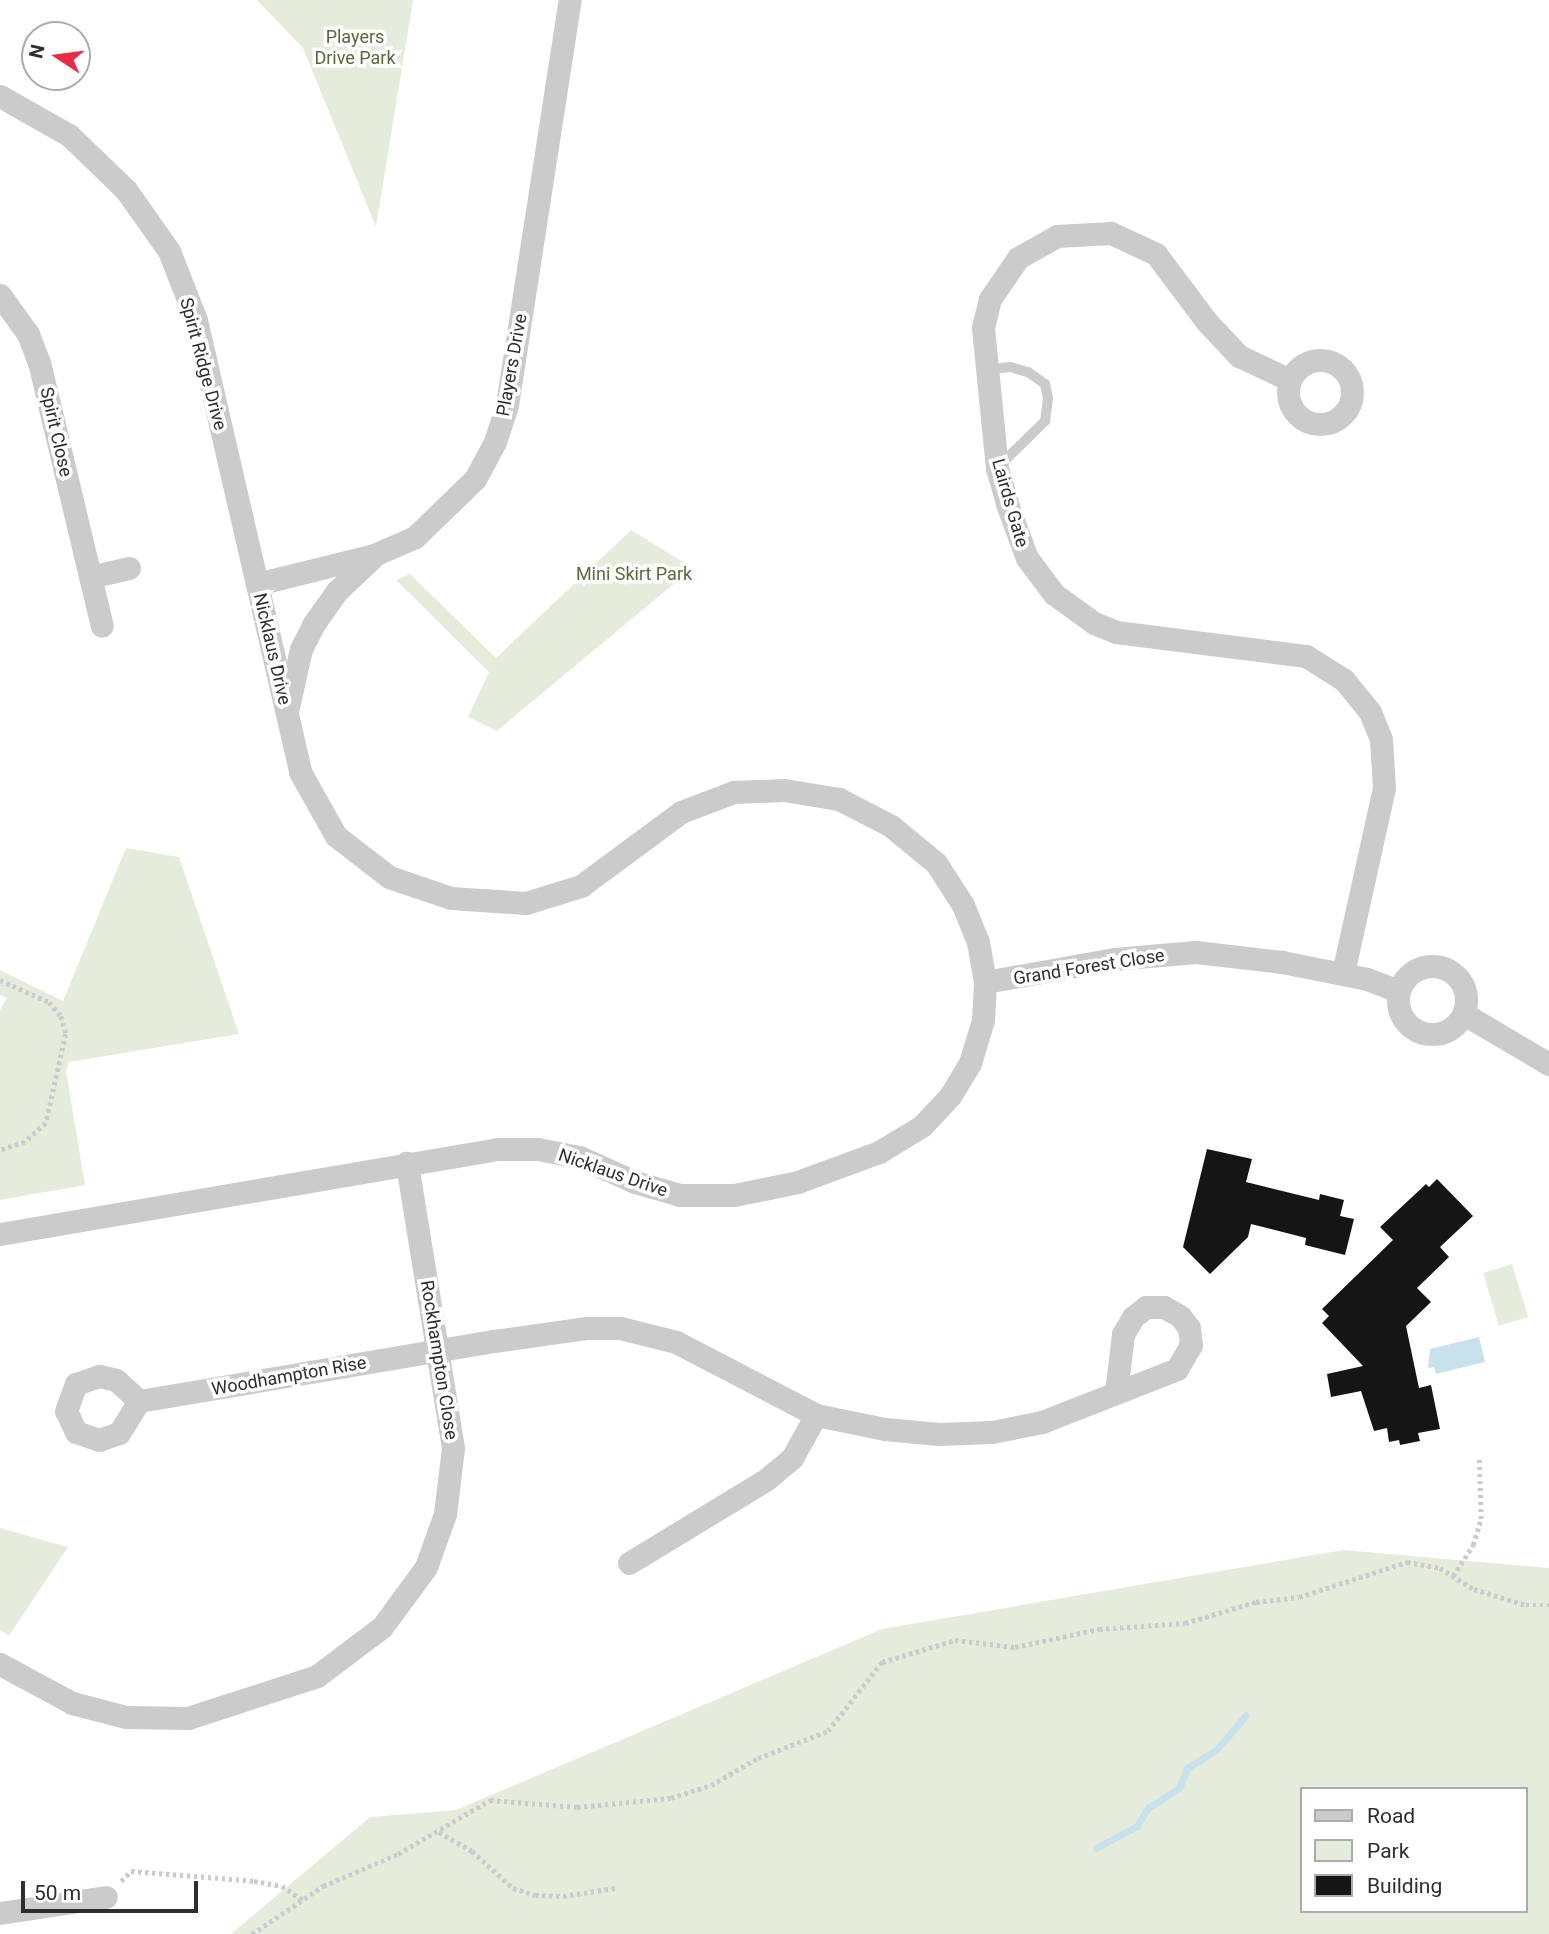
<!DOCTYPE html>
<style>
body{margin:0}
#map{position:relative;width:1549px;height:1934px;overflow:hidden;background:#fff;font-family:Roboto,sans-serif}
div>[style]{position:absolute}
.green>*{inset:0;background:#e6ecdb}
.water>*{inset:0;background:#c7e1ed}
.stream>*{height:7px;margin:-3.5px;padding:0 3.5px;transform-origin:3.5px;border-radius:3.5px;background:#c7e1ed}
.building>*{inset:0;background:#151515}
.path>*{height:4.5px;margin-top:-2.25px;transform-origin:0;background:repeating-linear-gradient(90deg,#cbcbcb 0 3.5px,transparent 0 7px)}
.lane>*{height:10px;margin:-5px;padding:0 5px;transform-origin:5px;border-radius:5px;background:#cbcbcb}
.street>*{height:23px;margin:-11.5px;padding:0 11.5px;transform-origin:11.5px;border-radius:11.5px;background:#cbcbcb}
.street>.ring{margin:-11.5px;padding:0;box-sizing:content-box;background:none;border:23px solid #cbcbcb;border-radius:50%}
span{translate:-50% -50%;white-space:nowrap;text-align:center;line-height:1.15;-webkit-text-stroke:7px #fff;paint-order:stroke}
.park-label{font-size:18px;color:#556b3a}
.street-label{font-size:18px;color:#2e2e2e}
.legend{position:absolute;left:1300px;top:1787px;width:228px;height:126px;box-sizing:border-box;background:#fff;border:2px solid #ababab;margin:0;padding:9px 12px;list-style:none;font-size:21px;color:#2e2e2e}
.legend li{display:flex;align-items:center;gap:14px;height:35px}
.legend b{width:35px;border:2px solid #ababab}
.north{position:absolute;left:21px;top:21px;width:70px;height:70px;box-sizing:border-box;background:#fff;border:2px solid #ababab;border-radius:50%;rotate:283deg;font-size:19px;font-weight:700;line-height:28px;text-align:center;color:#2e2e2e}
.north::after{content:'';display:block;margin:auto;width:24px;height:32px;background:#eb2a47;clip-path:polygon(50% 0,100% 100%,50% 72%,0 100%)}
.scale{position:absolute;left:21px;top:1881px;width:177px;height:32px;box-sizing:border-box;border:4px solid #2e2e2e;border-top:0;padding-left:9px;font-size:21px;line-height:24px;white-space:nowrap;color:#2e2e2e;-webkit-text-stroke:5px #fff;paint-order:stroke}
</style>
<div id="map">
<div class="green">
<div style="clip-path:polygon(257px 0,413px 0,376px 227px,303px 48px)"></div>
<div style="clip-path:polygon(631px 530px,693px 568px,497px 731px,468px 717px,489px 672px,396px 580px,410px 574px,496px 658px)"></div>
<div style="clip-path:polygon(126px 848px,179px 857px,239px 1034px,69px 1062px,66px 1071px,85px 1185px,0 1200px,0 1010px,7px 998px,0 995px,0 970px,63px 1001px)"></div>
<div style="clip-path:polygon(1512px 1264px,1528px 1317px,1499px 1326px,1483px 1273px)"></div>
<div style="clip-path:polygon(0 1528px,68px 1547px,9px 1636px,0 1630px)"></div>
<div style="clip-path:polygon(evenodd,1343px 1550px,1549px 1568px,1549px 1934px,231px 1934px,370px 1817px,456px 1810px,882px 1629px,1343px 1550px,1302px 1789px,1526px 1789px,1526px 1911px,1302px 1911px,1302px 1789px)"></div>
</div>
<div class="water">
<div style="clip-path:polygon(1479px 1337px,1485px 1362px,1436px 1374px,1434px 1367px,1428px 1368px,1430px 1349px)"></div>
</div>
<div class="stream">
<div style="left:1096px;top:1848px;width:47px;rotate:-28.2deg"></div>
<div style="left:1137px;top:1826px;width:21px;rotate:-59deg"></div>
<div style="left:1148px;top:1808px;width:37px;rotate:-33deg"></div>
<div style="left:1179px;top:1788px;width:22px;rotate:-68deg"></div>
<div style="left:1187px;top:1768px;width:34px;rotate:-32deg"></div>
<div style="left:1216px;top:1750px;width:46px;rotate:-49.4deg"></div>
</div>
<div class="building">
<div style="clip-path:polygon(1207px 1149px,1252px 1159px,1246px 1182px,1319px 1200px,1320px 1194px,1344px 1200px,1340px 1216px,1354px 1219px,1345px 1255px,1305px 1245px,1306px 1238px,1251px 1224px,1248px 1237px,1210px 1274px,1183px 1247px)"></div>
<div style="clip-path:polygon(1437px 1179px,1473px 1216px,1440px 1247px,1449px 1257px,1417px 1288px,1431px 1302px,1406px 1326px,1419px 1388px,1431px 1385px,1440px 1429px,1418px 1433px,1420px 1441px,1400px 1445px,1399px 1440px,1389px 1442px,1387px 1428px,1374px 1431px,1361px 1391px,1331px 1397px,1327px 1374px,1363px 1366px,1322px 1323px,1329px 1316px,1322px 1309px,1393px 1240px,1380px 1227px,1426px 1184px,1429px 1187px)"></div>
</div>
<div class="path">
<div style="left:0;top:980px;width:54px;rotate:24.2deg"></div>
<div style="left:49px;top:1002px;width:18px;rotate:49deg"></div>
<div style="left:61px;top:1016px;width:19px;rotate:74deg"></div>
<div style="left:66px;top:1034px;width:91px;rotate:102.7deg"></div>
<div style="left:46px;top:1123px;width:28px;rotate:138deg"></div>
<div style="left:25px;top:1142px;width:26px;rotate:162deg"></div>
<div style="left:1453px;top:1576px;width:37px;rotate:-57deg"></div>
<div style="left:1473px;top:1545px;width:27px;rotate:-73deg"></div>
<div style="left:1481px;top:1519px;width:60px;rotate:-91.9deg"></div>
<div style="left:439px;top:1832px;width:38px;rotate:30deg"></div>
<div style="left:472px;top:1851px;width:55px;rotate:42.1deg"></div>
<div style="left:513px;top:1888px;width:23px;rotate:18deg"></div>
<div style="left:535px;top:1895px;width:28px;rotate:2deg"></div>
<div style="left:563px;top:1896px;width:53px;rotate:-8.7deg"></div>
<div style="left:121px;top:1881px;width:14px;rotate:-45deg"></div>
<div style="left:131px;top:1871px;width:123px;rotate:4.6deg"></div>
<div style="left:254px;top:1881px;width:28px;rotate:10deg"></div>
<div style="left:282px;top:1886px;width:25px;rotate:34deg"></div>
<div style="left:252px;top:1934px;width:86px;rotate:-34.1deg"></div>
<div style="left:323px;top:1886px;width:82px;rotate:-23.1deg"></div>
<div style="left:398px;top:1854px;width:107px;rotate:-30.4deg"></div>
<div style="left:490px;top:1800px;width:87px;rotate:4.6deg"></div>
<div style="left:577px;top:1807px;width:94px;rotate:-5.5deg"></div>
<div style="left:671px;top:1798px;width:42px;rotate:-18deg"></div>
<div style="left:711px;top:1785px;width:54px;rotate:-29.9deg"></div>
<div style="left:758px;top:1758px;width:75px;rotate:-21.1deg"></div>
<div style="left:828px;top:1731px;width:88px;rotate:-52deg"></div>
<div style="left:882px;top:1662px;width:76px;rotate:-16.8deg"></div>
<div style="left:955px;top:1640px;width:60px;rotate:6.7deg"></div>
<div style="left:1015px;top:1647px;width:86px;rotate:-12.1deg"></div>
<div style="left:1099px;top:1629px;width:86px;rotate:-4deg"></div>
<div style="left:1185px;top:1623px;width:74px;rotate:-16.5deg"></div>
<div style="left:1256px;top:1602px;width:43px;rotate:-6.6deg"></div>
<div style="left:1299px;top:1597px;width:114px;rotate:-18deg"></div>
<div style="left:1407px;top:1562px;width:34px;rotate:10deg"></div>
<div style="left:1440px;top:1568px;width:40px;rotate:32deg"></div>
<div style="left:1474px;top:1589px;width:54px;rotate:17.1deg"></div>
<div style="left:1526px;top:1605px;width:23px"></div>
</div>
<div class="lane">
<div style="left:985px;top:370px;width:25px;rotate:-7deg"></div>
<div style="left:1010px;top:367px;width:19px;rotate:16deg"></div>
<div style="left:1028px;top:372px;width:21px;rotate:35deg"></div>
<div style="left:1045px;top:384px;width:14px;rotate:78deg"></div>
<div style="left:1048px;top:398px;width:23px;rotate:97deg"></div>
<div style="left:1045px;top:421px;width:67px;rotate:135.6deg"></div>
</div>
<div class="street">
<div style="left:0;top:96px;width:79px;rotate:29.5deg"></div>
<div style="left:69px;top:135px;width:79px;rotate:44deg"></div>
<div style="left:126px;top:190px;width:75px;rotate:54.8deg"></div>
<div style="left:169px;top:251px;width:74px;rotate:68.6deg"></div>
<div style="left:196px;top:320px;width:464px;rotate:77deg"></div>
<div style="left:300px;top:772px;width:73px;rotate:60.6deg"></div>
<div style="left:336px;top:836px;width:67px;rotate:37.7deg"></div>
<div style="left:389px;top:877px;width:65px;rotate:18.7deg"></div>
<div style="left:451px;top:898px;width:75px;rotate:3.8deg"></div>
<div style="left:526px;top:903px;width:58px;rotate:-17.2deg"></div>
<div style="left:581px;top:886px;width:124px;rotate:-36.5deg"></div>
<div style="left:681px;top:812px;width:57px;rotate:-20.7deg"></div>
<div style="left:734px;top:792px;width:50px;rotate:-2.3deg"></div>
<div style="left:784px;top:790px;width:56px;rotate:9.3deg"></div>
<div style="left:839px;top:799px;width:59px;rotate:27.4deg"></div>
<div style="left:891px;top:826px;width:58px;rotate:39.4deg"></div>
<div style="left:936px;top:863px;width:50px;rotate:57.3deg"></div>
<div style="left:963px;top:905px;width:40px;rotate:68deg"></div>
<div style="left:978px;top:942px;width:41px;rotate:80.1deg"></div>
<div style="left:985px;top:982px;width:38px;rotate:93deg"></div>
<div style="left:983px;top:1020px;width:45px;rotate:106.8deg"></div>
<div style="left:970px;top:1063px;width:37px;rotate:121deg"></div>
<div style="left:951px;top:1095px;width:42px;rotate:133.1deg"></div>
<div style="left:922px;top:1126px;width:50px;rotate:148.8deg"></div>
<div style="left:879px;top:1152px;width:86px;rotate:159.7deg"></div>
<div style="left:798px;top:1182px;width:65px;rotate:168.5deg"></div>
<div style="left:734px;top:1195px;width:54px;rotate:180deg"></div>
<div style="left:680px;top:1195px;width:47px;rotate:-163.9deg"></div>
<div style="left:635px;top:1182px;width:61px;rotate:-155.9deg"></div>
<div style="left:579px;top:1157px;width:42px;rotate:-169deg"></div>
<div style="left:538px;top:1149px;width:40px;rotate:180deg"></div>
<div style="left:498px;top:1149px;width:505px;rotate:170.31deg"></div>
<div style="left:0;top:295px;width:48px;rotate:54.3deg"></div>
<div style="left:28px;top:334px;width:30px;rotate:69deg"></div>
<div style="left:39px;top:362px;width:271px;rotate:76.6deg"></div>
<div class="ring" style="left:1288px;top:360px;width:41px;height:41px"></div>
<div style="left:1290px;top:380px;width:56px;rotate:-154.8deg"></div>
<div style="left:1239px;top:356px;width:47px;rotate:-133.3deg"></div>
<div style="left:1207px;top:322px;width:85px;rotate:-126.9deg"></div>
<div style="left:1156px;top:254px;width:50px;rotate:-155deg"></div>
<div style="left:1111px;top:233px;width:54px;rotate:176.8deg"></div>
<div style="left:1057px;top:236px;width:45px;rotate:150.6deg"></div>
<div style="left:1018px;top:258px;width:50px;rotate:124.3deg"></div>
<div style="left:990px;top:299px;width:30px;rotate:104deg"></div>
<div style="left:983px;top:328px;width:141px;rotate:84.3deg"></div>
<div style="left:997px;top:468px;width:37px;rotate:74deg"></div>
<div style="left:1007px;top:504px;width:58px;rotate:69.7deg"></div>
<div style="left:1027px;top:558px;width:45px;rotate:53.1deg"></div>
<div style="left:1054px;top:594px;width:49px;rotate:35.9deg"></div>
<div style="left:1094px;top:623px;width:24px;rotate:22deg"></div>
<div style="left:1116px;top:632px;width:192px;rotate:7.2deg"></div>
<div style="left:1306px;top:656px;width:45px;rotate:32.3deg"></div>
<div style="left:1344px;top:680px;width:41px;rotate:50.9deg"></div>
<div style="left:1370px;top:712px;width:29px;rotate:68deg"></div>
<div style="left:1381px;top:739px;width:49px;rotate:86.5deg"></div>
<div style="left:1384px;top:788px;width:189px;rotate:102.5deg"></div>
<div style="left:90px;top:577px;width:40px;rotate:-13deg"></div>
<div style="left:257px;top:584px;width:121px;rotate:-13.9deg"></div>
<div style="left:374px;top:555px;width:45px;rotate:-23.7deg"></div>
<div style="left:415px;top:537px;width:83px;rotate:-44deg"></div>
<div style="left:475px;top:479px;width:42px;rotate:-61.6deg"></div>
<div style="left:495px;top:442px;width:39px;rotate:-72deg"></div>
<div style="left:507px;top:405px;width:410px;rotate:-81.2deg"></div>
<div style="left:288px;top:707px;width:59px;rotate:-77.4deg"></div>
<div style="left:301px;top:649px;width:27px;rotate:-63deg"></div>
<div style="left:313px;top:625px;width:42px;rotate:-54.8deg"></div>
<div style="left:337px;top:591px;width:48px;rotate:-43.3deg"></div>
<div class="ring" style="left:1398px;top:966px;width:45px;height:45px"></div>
<div style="left:985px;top:982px;width:131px;rotate:-10.1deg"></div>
<div style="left:1114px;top:959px;width:82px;rotate:-4.9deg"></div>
<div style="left:1196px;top:952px;width:87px;rotate:6.6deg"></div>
<div style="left:1282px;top:962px;width:87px;rotate:11.3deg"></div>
<div style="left:1367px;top:979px;width:33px;rotate:21deg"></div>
<div style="left:1464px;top:1014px;width:99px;rotate:30.5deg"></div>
<div style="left:99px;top:1376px;width:17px;rotate:13deg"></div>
<div style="left:116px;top:1380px;width:31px;rotate:42deg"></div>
<div style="left:139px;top:1401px;width:38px;rotate:122deg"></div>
<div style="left:119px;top:1433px;width:21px;rotate:161deg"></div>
<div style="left:99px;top:1440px;width:24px;rotate:-161deg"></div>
<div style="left:76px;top:1432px;width:23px;rotate:-115deg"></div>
<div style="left:66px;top:1411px;width:29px;rotate:-70deg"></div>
<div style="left:76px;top:1384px;width:24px;rotate:-19deg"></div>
<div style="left:139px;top:1401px;width:360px;rotate:-9.6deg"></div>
<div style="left:494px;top:1341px;width:94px;rotate:-8deg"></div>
<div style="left:587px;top:1328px;width:33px"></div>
<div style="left:620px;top:1328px;width:58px;rotate:14deg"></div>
<div style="left:676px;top:1342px;width:158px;rotate:27.5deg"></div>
<div style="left:816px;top:1415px;width:70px;rotate:11.5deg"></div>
<div style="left:885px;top:1429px;width:54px;rotate:5.3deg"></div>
<div style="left:939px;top:1434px;width:53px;rotate:-2.2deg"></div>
<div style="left:992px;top:1432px;width:51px;rotate:-11.3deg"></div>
<div style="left:1042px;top:1422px;width:145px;rotate:-21.4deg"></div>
<div style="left:1177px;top:1369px;width:28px;rotate:-60deg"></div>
<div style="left:1191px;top:1345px;width:17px;rotate:-97deg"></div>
<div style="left:1189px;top:1328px;width:15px;rotate:-127deg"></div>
<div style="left:1180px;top:1316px;width:18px;rotate:-151deg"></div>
<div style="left:1164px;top:1307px;width:18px;rotate:180deg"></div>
<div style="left:1146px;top:1307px;width:16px;rotate:142deg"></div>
<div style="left:1133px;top:1317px;width:20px;rotate:120deg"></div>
<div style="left:1123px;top:1334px;width:59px;rotate:96.8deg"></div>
<div style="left:629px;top:1563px;width:162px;rotate:-31.3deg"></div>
<div style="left:767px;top:1479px;width:33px;rotate:-40deg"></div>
<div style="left:792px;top:1458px;width:49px;rotate:-60.8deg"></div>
<div style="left:0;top:1664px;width:82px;rotate:28.4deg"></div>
<div style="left:72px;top:1703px;width:56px;rotate:14.5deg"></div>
<div style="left:126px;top:1717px;width:62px;rotate:0.9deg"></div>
<div style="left:188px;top:1718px;width:136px;rotate:-18deg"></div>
<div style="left:317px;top:1676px;width:81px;rotate:-37deg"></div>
<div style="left:382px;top:1627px;width:74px;rotate:-53.7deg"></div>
<div style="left:426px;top:1567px;width:56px;rotate:-70.3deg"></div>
<div style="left:445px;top:1514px;width:66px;rotate:-83.1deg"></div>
<div style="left:453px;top:1448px;width:289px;rotate:-99.2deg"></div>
<div style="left:0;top:1913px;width:107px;rotate:-8.6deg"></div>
</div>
<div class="park-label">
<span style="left:355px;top:48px">Players<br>Drive Park</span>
<span style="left:634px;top:574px">Mini Skirt Park</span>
</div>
<div class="street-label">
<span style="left:203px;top:364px;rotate:75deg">Spirit Ridge Drive</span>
<span style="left:512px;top:365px;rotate:-80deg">Players Drive</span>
<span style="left:56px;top:432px;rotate:77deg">Spirit Close</span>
<span style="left:1010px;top:503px;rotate:74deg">Lairds Gate</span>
<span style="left:272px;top:649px;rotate:77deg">Nicklaus Drive</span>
<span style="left:1089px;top:967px;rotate:-9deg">Grand Forest Close</span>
<span style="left:613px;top:1173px;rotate:19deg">Nicklaus Drive</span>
<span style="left:439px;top:1360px;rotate:81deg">Rockhampton Close</span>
<span style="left:289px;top:1376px;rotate:-10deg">Woodhampton Rise</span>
</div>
<ul class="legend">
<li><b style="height:9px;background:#cbcbcb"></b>Road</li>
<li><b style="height:19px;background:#e6ecdb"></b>Park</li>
<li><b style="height:19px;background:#151515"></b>Building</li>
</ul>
<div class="north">N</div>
<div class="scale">50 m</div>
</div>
